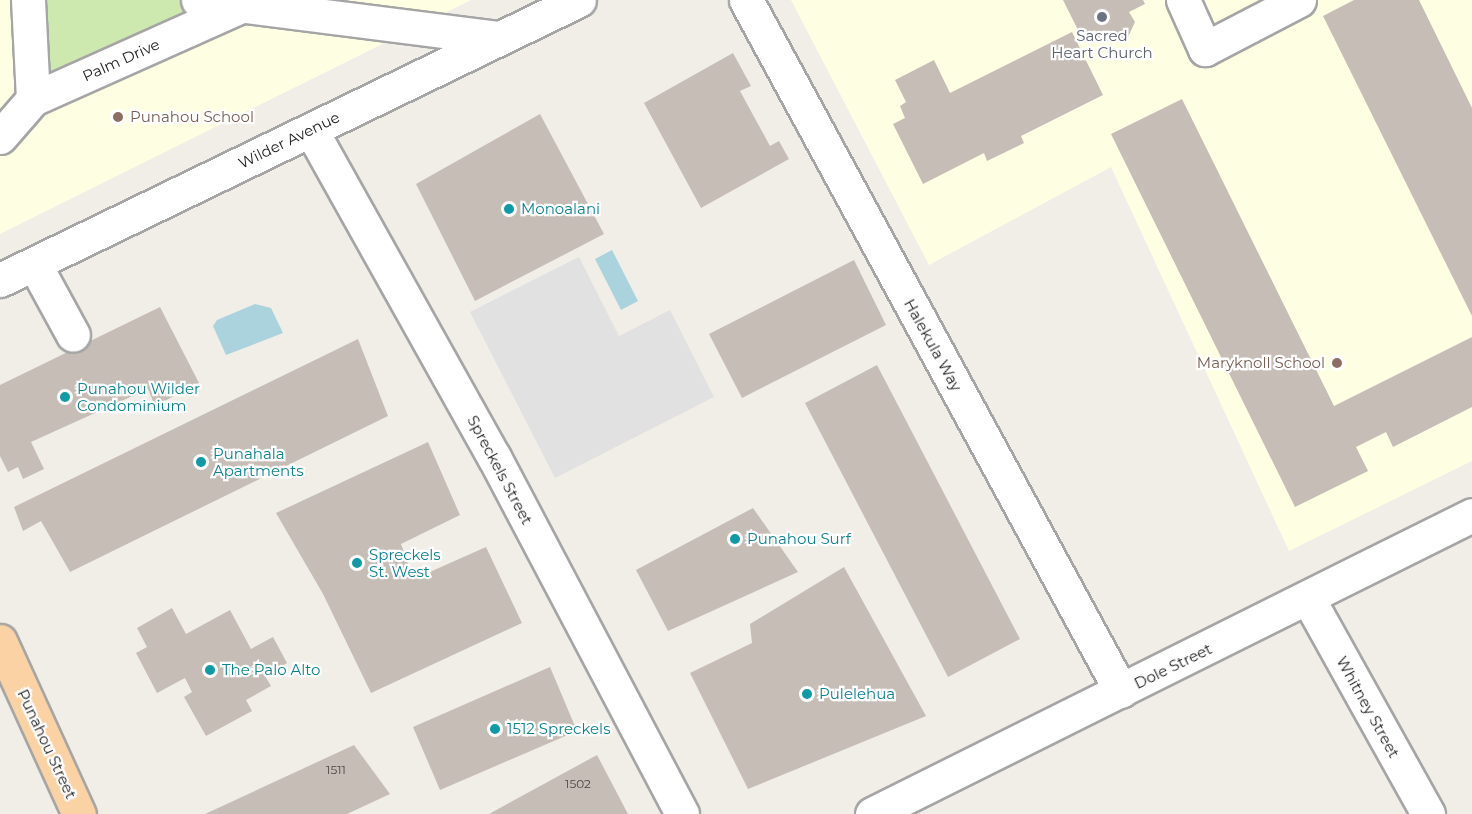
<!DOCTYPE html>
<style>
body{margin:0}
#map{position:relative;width:1472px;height:814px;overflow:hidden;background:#f1eee8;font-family:Montserrat,sans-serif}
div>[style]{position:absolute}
.education>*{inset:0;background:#fefee3}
.grass>*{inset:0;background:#cde9b0}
.parking>*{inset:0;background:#e1e1e1}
.water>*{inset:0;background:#aad3dd}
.building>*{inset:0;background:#c6bdb7}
.roads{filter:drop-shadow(2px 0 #a5a5a5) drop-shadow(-2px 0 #a5a5a5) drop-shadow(0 2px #a5a5a5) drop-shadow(0 -2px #a5a5a5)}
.minor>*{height:33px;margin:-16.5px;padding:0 16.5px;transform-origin:16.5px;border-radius:16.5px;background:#fff}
.major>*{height:33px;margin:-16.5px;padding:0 16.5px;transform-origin:16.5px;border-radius:16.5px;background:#fad2a4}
.dots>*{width:16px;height:16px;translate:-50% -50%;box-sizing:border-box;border:3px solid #fff;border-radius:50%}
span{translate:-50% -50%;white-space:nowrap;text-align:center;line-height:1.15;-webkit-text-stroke:4.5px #fff;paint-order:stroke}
.number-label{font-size:12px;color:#4a4846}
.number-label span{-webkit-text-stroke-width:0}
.worship-label{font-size:15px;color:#5b616d}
.street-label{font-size:15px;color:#212121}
.education-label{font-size:15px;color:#785e54}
.left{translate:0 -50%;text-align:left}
.right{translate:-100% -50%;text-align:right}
.culture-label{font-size:15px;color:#0d838f}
</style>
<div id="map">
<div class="education">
<div style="clip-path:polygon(0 0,471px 0,0 234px)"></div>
<div style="clip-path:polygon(791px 0,1472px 0,1472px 461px,1289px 551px,1111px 167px,929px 265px)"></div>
</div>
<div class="grass">
<div style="clip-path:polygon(28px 0,254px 0,33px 99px)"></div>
</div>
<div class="parking">
<div style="clip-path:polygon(579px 257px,619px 336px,670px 310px,714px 397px,555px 478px,470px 312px)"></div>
</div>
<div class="water">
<div style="clip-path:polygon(612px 250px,638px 301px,621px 310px,595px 259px)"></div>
<div style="clip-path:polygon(255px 304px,271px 308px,283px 333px,226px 355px,213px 326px,217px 320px)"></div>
</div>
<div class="building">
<div style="clip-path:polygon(1063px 0,1143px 0,1145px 4px,1129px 12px,1135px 22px,1128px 37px,1113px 43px,1099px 38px,1095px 30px,1082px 38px)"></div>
<div style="clip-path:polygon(1354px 0,1419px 0,1472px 108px,1472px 316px,1323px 16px)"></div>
<div style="clip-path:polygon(1072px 32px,1103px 95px,1021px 136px,1024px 143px,987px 161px,984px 153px,923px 184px,893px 124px,905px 118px,900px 106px,906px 102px,895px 80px,934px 60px,950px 93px)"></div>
<div style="clip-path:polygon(733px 53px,751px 86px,740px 91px,770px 146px,779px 141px,789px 159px,701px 208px,644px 103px)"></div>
<div style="clip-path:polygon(1182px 99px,1334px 406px,1472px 337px,1472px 407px,1393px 447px,1386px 432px,1356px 447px,1368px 471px,1295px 507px,1111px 134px)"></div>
<div style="clip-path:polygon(540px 114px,604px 234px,475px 301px,416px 184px)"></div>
<div style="clip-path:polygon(854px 260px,886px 325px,742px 398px,709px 334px)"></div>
<div style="clip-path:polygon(160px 307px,199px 383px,155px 406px,148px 389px,31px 442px,44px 469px,23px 479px,18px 467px,8px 472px,0 456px,0 385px)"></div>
<div style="clip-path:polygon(358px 339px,388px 416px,70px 572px,41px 521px,23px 531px,14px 507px)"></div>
<div style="clip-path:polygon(877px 365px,1020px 639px,948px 677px,805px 403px)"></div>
<div style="clip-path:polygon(428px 442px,460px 515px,401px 544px,414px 579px,486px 547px,522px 623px,371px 693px,323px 594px,276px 513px)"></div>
<div style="clip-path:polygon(753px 508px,798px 572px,668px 631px,636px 570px)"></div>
<div style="clip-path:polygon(844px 567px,926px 716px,748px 789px,690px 673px,752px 643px,750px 624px)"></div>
<div style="clip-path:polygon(172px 608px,186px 634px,230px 610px,251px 649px,273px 637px,287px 663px,265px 676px,271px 686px,246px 700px,252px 711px,206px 736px,184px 697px,192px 692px,185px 678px,157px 693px,136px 653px,147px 647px,137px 628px)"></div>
<div style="clip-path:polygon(550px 667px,577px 731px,440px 790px,413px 727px)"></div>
<div style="clip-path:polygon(354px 745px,390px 794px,347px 814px,205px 814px)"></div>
<div style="clip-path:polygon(597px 755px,628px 814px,489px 814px)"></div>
</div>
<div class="roads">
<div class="minor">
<div style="left:28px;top:0;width:99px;rotate:87.1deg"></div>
<div style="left:198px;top:0;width:303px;rotate:7.2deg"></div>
<div style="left:746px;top:0;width:786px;rotate:61.51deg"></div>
<div style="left:1183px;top:0;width:54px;rotate:65.8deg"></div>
<div style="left:1205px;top:49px;width:106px;rotate:-27.5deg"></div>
<div style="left:311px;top:130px;width:375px;rotate:60.8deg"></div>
<div style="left:494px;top:457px;width:403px;rotate:62.2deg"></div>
<div style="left:0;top:137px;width:50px;rotate:-49deg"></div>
<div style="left:33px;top:99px;width:230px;rotate:-24.1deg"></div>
<div style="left:36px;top:267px;width:77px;rotate:61.4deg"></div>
<div style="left:0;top:280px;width:643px;rotate:-25.81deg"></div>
<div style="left:1309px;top:600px;width:245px;rotate:60.9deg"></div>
<div style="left:872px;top:814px;width:670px;rotate:-26.49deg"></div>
</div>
<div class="major">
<div style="left:0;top:641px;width:190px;rotate:65.5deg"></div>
</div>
</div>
<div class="dots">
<div style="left:1102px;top:17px;background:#6b7280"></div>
<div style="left:118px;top:117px;background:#8d6e63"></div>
<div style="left:509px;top:209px;background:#0f9aa8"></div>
<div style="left:1337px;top:363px;background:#8d6e63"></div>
<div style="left:65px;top:397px;background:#0f9aa8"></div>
<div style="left:201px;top:462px;background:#0f9aa8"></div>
<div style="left:735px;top:539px;background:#0f9aa8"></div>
<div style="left:357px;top:563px;background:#0f9aa8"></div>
<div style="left:210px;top:670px;background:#0f9aa8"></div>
<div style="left:807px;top:694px;background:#0f9aa8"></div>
<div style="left:495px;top:729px;background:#0f9aa8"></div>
</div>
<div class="number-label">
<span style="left:336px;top:770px">1511</span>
<span style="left:578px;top:784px">1502</span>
</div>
<div class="worship-label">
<span style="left:1102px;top:44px">Sacred<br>Heart Church</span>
</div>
<div class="street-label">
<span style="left:121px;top:60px;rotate:-24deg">Palm Drive</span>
<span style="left:289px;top:140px;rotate:-26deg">Wilder Avenue</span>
<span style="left:933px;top:345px;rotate:61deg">Halekula Way</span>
<span style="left:500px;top:470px;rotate:62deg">Spreckels Street</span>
<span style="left:1173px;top:666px;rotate:-26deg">Dole Street</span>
<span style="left:1368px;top:707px;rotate:61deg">Whitney Street</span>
<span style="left:47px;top:744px;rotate:65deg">Punahou Street</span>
</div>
<div class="education-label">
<span class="left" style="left:130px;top:117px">Punahou School</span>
<span class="right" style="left:1325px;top:363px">Maryknoll School</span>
</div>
<div class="culture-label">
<span class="left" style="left:521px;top:209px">Monoalani</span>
<span class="left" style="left:77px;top:397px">Punahou Wilder<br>Condominium</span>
<span class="left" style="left:213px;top:462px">Punahala<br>Apartments</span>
<span class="left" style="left:747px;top:539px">Punahou Surf</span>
<span class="left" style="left:369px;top:563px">Spreckels<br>St. West</span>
<span class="left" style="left:222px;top:670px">The Palo Alto</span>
<span class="left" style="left:819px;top:694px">Pulelehua</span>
<span class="left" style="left:507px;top:729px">1512 Spreckels</span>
</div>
</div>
